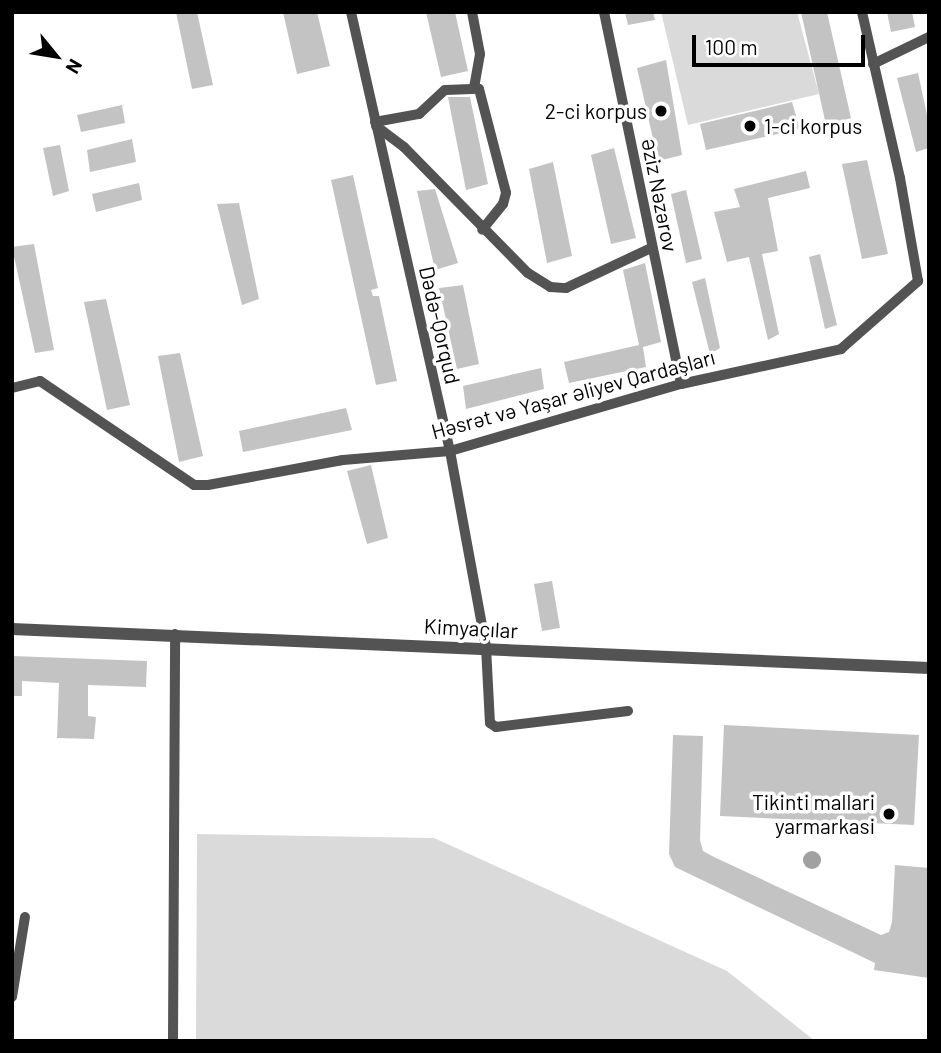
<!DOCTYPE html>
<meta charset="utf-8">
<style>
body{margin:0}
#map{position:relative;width:941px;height:1053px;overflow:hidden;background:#fff;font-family:Barlow,sans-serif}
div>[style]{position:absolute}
.green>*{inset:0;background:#dadada}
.water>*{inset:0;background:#a1a1a1}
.round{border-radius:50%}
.building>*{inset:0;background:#c3c3c3}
.minor>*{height:10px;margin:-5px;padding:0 5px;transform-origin:5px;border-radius:5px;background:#535353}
.tertiary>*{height:12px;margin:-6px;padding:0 6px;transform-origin:6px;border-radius:6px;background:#535353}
.dots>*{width:19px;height:19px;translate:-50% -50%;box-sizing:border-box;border:4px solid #fff;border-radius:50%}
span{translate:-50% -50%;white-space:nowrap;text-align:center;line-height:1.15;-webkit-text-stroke:7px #fff;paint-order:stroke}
.poi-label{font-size:21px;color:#000}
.right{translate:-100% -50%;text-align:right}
.left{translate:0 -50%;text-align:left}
.street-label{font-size:21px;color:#000}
.frame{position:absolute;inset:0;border:14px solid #000;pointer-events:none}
.north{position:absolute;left:21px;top:21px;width:70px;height:70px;-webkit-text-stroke:5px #fff;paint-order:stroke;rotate:120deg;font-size:19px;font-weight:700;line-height:28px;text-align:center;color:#000}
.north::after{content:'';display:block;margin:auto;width:24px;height:32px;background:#000;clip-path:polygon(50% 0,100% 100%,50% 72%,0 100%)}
.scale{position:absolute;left:692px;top:35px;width:173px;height:32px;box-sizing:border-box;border:4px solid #000;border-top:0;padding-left:9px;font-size:21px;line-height:24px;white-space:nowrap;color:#000;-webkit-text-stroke:5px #fff;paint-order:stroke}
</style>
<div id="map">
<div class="green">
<div style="clip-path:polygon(661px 12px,797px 12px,819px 94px,688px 125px)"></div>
<div style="clip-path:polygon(197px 834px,434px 838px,727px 971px,815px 1041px,196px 1041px)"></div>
</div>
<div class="water">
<div class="round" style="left:803px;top:851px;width:18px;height:18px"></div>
</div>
<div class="building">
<div style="clip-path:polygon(176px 12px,197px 12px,213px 85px,192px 89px)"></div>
<div style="clip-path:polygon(283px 12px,317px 12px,330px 66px,297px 74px)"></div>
<div style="clip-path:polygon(426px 12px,455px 12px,468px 71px,441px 77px)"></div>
<div style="clip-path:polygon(625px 12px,653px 12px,655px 20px,628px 25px)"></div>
<div style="clip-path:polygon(801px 12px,827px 12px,851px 118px,826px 125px)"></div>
<div style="clip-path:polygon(887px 12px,912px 12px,915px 27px,891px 32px)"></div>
<div style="clip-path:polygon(666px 60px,682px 155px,658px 161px,637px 68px)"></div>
<div style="clip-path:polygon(918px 73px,929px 124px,929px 148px,916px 152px,897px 78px)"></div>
<div style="clip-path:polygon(448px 97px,470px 97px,488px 184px,466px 190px)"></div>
<div style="clip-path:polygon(792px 102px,800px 129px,706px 150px,700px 124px)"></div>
<div style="clip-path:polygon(122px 105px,125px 123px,81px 132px,77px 115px)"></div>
<div style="clip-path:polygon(132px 139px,136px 162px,90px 172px,87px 150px)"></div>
<div style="clip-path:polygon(60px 145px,69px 191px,53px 196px,43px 148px)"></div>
<div style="clip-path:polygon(614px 148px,636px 238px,611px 244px,591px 155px)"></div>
<div style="clip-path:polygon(867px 160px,888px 254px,862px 259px,842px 164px)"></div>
<div style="clip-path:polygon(553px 162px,572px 256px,547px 263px,529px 169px)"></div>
<div style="clip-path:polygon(806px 171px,810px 188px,768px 198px,778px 251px,762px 254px,779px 334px,768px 340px,749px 257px,727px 262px,714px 212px,740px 207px,734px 189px)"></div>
<div style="clip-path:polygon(353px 175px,378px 288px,371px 290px,373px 296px,379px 296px,397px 381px,376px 385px,331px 180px)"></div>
<div style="clip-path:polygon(139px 183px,142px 200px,96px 212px,92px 194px)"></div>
<div style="clip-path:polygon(435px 189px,458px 263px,435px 270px,417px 191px)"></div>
<div style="clip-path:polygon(686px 190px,702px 259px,686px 263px,671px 194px)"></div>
<div style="clip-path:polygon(239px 203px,259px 299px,242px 305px,217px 204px)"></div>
<div style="clip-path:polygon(34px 244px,54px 350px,35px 353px,12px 247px)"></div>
<div style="clip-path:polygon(820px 254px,837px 325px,825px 329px,809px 257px)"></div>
<div style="clip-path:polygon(645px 263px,661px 342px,643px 347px,646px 367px,569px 383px,564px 362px,639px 345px,623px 270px)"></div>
<div style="clip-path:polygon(705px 278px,720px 348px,710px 354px,692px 282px)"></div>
<div style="clip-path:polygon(463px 285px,479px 364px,457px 369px,439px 288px)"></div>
<div style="clip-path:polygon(106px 299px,130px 405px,107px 410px,84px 302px)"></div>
<div style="clip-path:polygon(180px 353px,203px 456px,179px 462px,158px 356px)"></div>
<div style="clip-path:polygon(541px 368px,544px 389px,466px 409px,463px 386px)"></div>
<div style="clip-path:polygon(346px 408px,352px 430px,243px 452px,239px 431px)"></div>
<div style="clip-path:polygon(371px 465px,388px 538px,367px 544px,347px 471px)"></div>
<div style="clip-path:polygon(552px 581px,560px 628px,542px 631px,534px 584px)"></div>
<div style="clip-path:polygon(12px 656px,147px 661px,146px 687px,88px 685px,88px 716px,96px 717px,94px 739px,57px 738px,59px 683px,22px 681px,22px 696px,12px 696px)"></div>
<div style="clip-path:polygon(724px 725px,919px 735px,914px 825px,720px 816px)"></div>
<div style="clip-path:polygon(673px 735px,703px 736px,700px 840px,703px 851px,714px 857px,881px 935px,889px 932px,892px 922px,895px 865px,929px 868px,929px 978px,874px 970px,875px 963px,675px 867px,669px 854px)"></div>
</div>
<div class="minor">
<div style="left:351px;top:12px;width:450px;rotate:77.3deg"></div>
<div style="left:450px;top:451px;width:199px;rotate:79.6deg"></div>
<div style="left:486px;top:647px;width:76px;rotate:87deg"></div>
<div style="left:490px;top:723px;width:7px;rotate:34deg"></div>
<div style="left:496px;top:727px;width:133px;rotate:-6.9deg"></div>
<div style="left:472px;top:12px;width:43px;rotate:79.2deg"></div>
<div style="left:480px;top:54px;width:34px;rotate:100deg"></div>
<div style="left:604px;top:12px;width:380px;rotate:78.3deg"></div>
<div style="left:873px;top:64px;width:62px;rotate:-25.7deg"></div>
<div style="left:375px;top:122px;width:45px;rotate:-10.3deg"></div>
<div style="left:419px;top:114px;width:35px;rotate:-43deg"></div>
<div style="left:445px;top:90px;width:34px;rotate:-2deg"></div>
<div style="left:479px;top:89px;width:107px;rotate:75.4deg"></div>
<div style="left:506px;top:193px;width:11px;rotate:105deg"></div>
<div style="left:503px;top:204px;width:33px;rotate:129deg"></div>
<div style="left:376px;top:126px;width:35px;rotate:37deg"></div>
<div style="left:404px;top:147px;width:177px;rotate:45.5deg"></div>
<div style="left:528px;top:273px;width:26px;rotate:32deg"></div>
<div style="left:550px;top:287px;width:16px;rotate:4deg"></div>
<div style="left:566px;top:288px;width:94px;rotate:-25.2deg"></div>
<div style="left:12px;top:388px;width:29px;rotate:-14deg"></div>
<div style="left:40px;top:381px;width:186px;rotate:34deg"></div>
<div style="left:194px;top:485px;width:14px"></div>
<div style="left:208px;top:485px;width:137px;rotate:-10.5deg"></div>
<div style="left:343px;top:460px;width:107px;rotate:-4.8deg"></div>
<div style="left:450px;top:451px;width:241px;rotate:-16.2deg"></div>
<div style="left:681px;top:384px;width:164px;rotate:-12.3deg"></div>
<div style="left:841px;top:349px;width:103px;rotate:-41.4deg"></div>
<div style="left:918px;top:281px;width:105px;rotate:-99.9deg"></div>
<div style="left:900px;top:178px;width:170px;rotate:-102.9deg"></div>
<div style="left:12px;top:997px;width:81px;rotate:-80.8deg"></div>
<div style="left:173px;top:1041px;width:407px;rotate:-89.7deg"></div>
</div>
<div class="tertiary">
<div style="left:12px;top:629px;width:918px;rotate:2.44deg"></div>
</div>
<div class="dots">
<div style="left:661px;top:111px;background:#000"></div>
<div style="left:750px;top:126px;background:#000"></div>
<div style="left:889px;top:814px;background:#000"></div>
</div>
<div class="poi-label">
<span class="right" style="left:647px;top:111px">2-ci korpus</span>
<span class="left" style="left:764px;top:126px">1-ci korpus</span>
<span class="right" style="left:875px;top:814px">Tikinti mallari<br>yarmarkasi</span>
</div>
<div class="street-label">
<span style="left:660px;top:195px;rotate:79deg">Əziz Nəzərov</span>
<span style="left:440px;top:325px;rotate:77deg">Dədə-Qorqud</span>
<span style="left:573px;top:394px;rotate:-15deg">Həsrət və Yaşar Əliyev Qardaşları</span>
<span style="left:471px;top:628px;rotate:3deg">Kimyaçılar</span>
</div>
<div class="frame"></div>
<div class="north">N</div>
<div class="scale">100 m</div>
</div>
